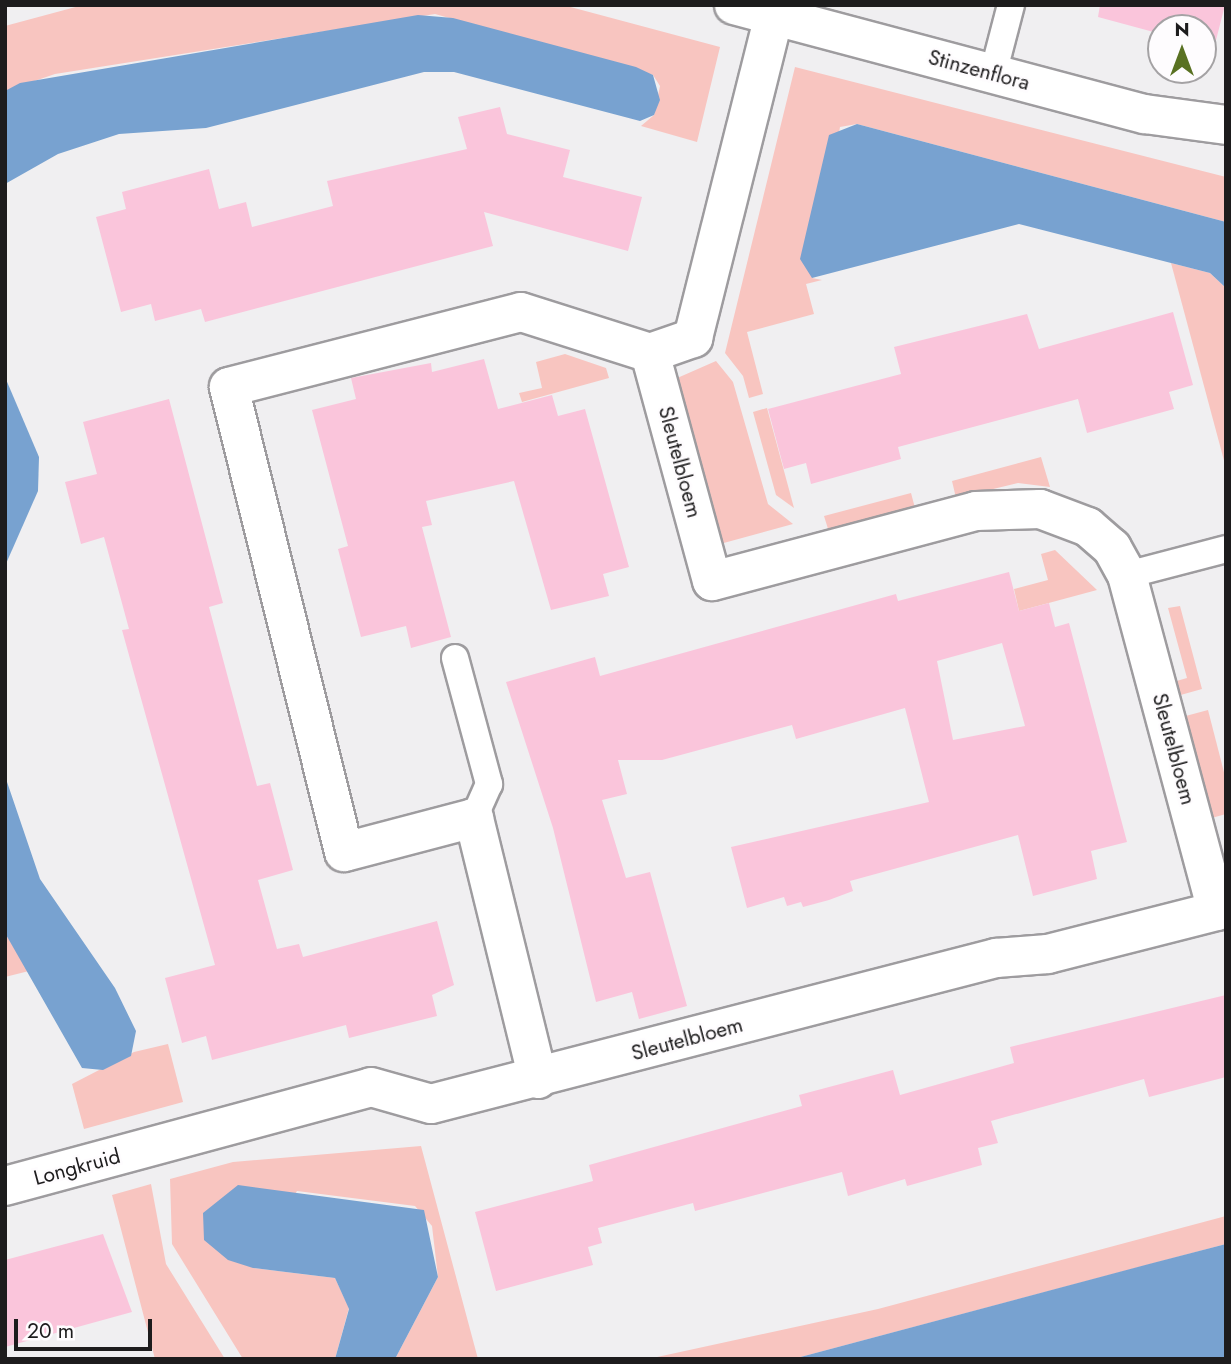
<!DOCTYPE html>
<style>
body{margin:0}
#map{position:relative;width:1231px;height:1364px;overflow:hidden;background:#f0eff1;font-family:Jost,sans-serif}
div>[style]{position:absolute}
.green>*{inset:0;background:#f8c5c0}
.water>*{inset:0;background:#78a2d0}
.building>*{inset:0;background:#fac5db}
.roads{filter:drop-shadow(2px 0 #9e9c9f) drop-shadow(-2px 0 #9e9c9f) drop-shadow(0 2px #9e9c9f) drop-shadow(0 -2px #9e9c9f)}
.service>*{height:26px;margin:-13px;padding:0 13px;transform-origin:13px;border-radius:13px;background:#fff}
.minor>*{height:38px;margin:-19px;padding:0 19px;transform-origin:19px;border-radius:19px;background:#fff}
.tertiary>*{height:38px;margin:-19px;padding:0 19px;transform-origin:19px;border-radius:19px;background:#fff}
span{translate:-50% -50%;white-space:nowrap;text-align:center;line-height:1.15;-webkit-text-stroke:5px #fefcfe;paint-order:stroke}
.street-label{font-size:21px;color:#1d1c1d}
.frame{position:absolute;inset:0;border:7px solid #1d1c1d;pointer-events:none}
.north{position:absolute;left:1147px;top:14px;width:70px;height:70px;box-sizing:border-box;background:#fefcfe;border:2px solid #a4a2a4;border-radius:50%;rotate:0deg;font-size:19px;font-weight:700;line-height:28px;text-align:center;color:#1d1c1d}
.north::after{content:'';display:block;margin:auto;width:24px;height:32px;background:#597122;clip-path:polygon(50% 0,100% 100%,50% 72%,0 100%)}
.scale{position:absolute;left:14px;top:1319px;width:138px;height:32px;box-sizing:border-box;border:4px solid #1d1c1d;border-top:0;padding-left:9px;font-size:21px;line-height:24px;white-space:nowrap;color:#1d1c1d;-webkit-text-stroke:5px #fefcfe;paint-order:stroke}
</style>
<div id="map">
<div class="green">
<div style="clip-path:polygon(83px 5px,563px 5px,720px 47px,697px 142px,641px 126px,654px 115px,660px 86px,653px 75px,435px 14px,55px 74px,5px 91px,5px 26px)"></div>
<div style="clip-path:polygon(795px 67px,1226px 177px,1226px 222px,857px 124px,840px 127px,812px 278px,822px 280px,806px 284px,814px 314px,747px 332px,763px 394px,749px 398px,743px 376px,725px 353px)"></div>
<div style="clip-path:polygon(1171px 263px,1210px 273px,1226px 288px,1226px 468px)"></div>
<div style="clip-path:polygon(565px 354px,606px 368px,609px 378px,522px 402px,519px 393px,542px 388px,536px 362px)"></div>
<div style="clip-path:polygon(716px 361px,733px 382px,768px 504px,793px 524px,720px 544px,675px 379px)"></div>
<div style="clip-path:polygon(767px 408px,794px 508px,776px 495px,753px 412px)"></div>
<div style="clip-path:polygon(1041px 457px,1050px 487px,1018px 483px,956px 498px,952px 481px)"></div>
<div style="clip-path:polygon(911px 493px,915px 508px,829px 532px,824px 516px)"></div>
<div style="clip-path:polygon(1055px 550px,1097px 590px,1019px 611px,1014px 589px,1048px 580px,1041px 554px)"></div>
<div style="clip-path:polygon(1180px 606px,1202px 689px,1177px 696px,1173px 682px,1187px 678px,1168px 608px)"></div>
<div style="clip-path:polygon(1208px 710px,1226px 780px,1226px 814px,1208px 819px,1182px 717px)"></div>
<div style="clip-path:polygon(5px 933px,29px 971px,5px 977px)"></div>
<div style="clip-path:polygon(168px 1044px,183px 1102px,84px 1129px,72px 1084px,134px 1052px)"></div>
<div style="clip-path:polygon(421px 1146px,478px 1359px,395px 1359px,438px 1277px,432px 1226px,415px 1206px,297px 1191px,253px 1268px,335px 1278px,349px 1308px,335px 1359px,243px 1359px,172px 1244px,170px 1179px,233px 1162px)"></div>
<div style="clip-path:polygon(151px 1184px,166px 1264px,225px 1359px,155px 1359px,112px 1195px)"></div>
<div style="clip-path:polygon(1226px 1216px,1226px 1244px,793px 1359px,648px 1359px,878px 1309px)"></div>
</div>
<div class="water">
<div style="clip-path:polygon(418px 15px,453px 18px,636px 67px,653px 75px,660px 100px,654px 115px,640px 121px,454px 72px,424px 72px,206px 128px,119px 134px,58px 154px,5px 184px,5px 91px,20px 83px)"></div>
<div style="clip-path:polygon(857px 124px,1226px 222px,1226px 288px,1210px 273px,1019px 224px,812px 278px,800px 259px,829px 135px)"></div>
<div style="clip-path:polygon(5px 377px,39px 457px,38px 491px,5px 566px)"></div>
<div style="clip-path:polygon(5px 776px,40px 879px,115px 988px,136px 1031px,131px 1056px,103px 1070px,82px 1068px,5px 933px)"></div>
<div style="clip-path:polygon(238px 1185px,424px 1210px,438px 1277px,395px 1359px,335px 1359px,349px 1309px,335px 1278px,253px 1268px,228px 1260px,204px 1240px,203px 1213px)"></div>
<div style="clip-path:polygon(1226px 1244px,1226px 1359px,793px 1359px,1149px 1264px)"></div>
</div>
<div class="building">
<div style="clip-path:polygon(1100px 5px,1225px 5px,1214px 48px,1203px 45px,1203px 28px,1161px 28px,1161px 34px,1098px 17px)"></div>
<div style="clip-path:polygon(500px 107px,507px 134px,570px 150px,563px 177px,642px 197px,628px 251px,484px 212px,493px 246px,205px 322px,201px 309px,155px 321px,151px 304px,121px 312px,96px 217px,126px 209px,122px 192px,209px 169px,219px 209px,246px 202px,252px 227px,333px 206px,327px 181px,467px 149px,458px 117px)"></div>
<div style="clip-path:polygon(1173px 312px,1193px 385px,1169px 392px,1174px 409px,1087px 433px,1078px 399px,898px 447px,901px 459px,811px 484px,806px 463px,784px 469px,768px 409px,901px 374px,894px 347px,1027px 314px,1039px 349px)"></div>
<div style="clip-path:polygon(484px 359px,498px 409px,552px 395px,558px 416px,585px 409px,629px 567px,603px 574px,609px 596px,551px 610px,514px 481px,426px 501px,432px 525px,422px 527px,451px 637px,411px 648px,406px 626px,361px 637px,338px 549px,348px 546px,312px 410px,356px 399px,351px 378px,431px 363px,432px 372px)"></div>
<div style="clip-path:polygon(169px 399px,223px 603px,209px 607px,257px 786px,270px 783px,293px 870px,258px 880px,277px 949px,299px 944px,303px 957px,437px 921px,454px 985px,432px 995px,437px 1016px,349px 1038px,346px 1025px,212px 1060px,206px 1036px,182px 1043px,165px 978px,215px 965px,122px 630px,129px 629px,104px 537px,81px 544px,65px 482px,97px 474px,83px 422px)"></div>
<div style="clip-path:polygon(evenodd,1009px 572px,1019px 611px,1049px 603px,1055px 627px,1069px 623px,1127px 842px,1091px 851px,1097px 879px,1033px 896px,1018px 835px,850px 881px,853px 891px,829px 900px,803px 907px,801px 902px,787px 906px,784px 897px,747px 908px,731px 847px,929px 802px,905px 708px,796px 739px,792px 725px,662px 760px,618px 760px,627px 794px,602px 800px,626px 878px,650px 872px,687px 1006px,639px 1019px,632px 992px,596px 1002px,553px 828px,506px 682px,595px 657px,600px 676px,896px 594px,898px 601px,1009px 572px,1002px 643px,1025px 726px,953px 740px,937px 661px,1002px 643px)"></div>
<div style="clip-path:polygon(1226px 995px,1226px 1077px,1149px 1097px,1144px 1079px,991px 1121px,998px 1143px,978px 1148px,982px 1165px,907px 1186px,905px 1179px,848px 1196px,842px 1172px,695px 1211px,693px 1203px,598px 1228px,602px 1243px,588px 1247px,593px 1265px,496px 1291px,475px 1212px,593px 1181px,589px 1165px,802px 1106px,799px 1095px,893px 1070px,900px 1095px,1014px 1063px,1010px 1047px)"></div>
<div style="clip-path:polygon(103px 1234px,132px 1312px,5px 1347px,5px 1260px)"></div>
</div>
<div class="roads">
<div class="service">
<div style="left:993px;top:74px;width:71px;rotate:-75.4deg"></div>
<div style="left:1127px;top:575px;width:102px;rotate:-14.7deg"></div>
<div style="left:455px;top:658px;width:131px;rotate:74.9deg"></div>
<div style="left:489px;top:784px;width:37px;rotate:114deg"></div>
</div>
<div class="minor">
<div style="left:538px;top:1079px;width:269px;rotate:-103.8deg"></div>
<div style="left:474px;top:818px;width:134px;rotate:165.3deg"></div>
<div style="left:344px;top:852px;width:479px;rotate:-103.9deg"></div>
<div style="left:229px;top:387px;width:301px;rotate:-14.4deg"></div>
<div style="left:521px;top:312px;width:135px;rotate:17.6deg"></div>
<div style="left:5px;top:1186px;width:379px;rotate:-15.1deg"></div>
<div style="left:371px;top:1087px;width:62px;rotate:15.8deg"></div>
<div style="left:431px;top:1104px;width:584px;rotate:-14.49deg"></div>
<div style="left:996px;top:958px;width:52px;rotate:-4.4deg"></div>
<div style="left:1048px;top:954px;width:174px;rotate:-14.3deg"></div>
<div style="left:1217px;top:911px;width:348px;rotate:-105deg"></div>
<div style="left:1127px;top:575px;width:31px;rotate:-119deg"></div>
<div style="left:1112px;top:548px;width:32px;rotate:-139deg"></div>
<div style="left:1088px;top:527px;width:51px;rotate:-159.4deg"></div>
<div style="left:1040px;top:509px;width:64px;rotate:178.2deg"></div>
<div style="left:976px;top:511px;width:273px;rotate:165.1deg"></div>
<div style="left:712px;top:581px;width:236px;rotate:-105.2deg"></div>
<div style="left:650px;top:353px;width:46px;rotate:-19.2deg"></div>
<div style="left:693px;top:338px;width:333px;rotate:-75.9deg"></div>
</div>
<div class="tertiary">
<div style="left:734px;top:5px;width:425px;rotate:14.9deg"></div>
<div style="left:1145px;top:114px;width:82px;rotate:7.7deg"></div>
</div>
</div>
<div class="street-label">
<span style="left:979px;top:70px;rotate:15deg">Stinzenflora</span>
<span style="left:680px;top:462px;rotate:75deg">Sleutelbloem</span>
<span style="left:1174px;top:749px;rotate:75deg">Sleutelbloem</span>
<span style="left:687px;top:1039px;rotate:-15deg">Sleutelbloem</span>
<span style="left:77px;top:1167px;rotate:-15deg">Longkruid</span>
</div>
<div class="frame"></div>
<div class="north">N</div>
<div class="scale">20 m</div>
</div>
